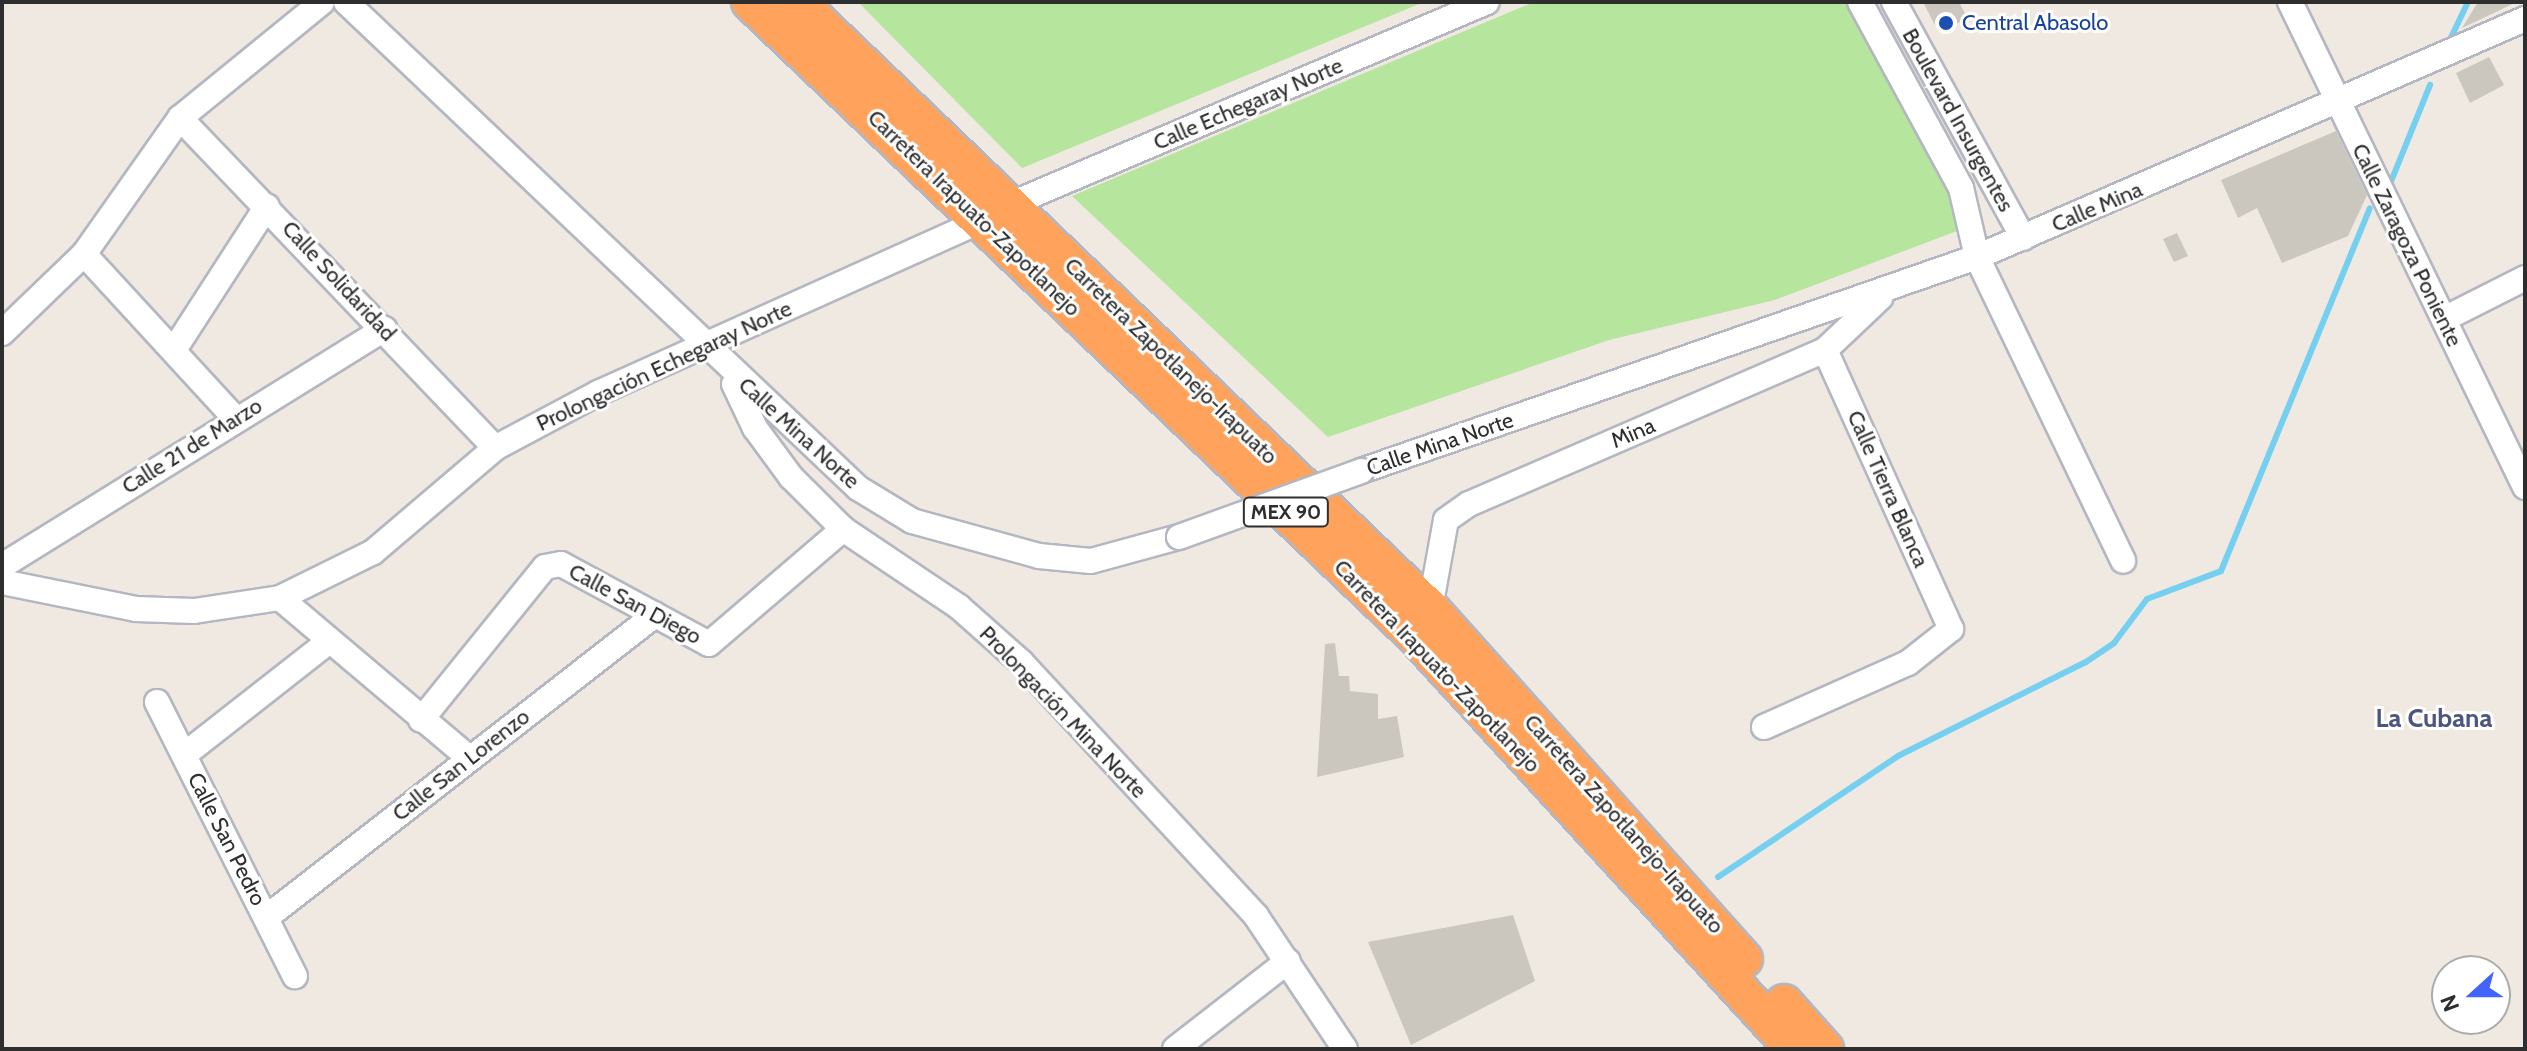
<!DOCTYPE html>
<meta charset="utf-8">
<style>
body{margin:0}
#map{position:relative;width:2527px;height:1051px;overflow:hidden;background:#efe9e1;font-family:Cabin,sans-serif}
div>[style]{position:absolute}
.green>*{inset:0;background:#b6e59e}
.stream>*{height:6px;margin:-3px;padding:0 3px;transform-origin:3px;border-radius:3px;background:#75cff0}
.building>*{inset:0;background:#cbc7bf}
.roads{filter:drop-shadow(2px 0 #b4b7c1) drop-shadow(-2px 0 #b4b7c1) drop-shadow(0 2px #b4b7c1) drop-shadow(0 -2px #b4b7c1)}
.minor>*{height:24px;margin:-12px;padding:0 12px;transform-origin:12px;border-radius:12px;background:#fff}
.highway>*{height:36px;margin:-18px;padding:0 18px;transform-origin:18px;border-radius:18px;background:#ffa35c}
.bridges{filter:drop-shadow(2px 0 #b4b7c1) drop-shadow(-2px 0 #b4b7c1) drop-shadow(0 2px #b4b7c1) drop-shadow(0 -2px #b4b7c1)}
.minor-bridge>*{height:24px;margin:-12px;padding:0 12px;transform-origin:12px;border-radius:12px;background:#fff}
.dots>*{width:22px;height:22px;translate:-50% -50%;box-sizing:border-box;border:4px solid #fff;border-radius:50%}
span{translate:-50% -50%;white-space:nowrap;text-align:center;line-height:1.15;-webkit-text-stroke:6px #fff;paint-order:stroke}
.shield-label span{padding:2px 6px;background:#fff;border:2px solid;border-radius:6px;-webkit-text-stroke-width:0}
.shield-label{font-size:20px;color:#2e2e2e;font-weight:700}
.transit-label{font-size:22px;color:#164399}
.left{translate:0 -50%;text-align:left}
.street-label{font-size:22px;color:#2e2e2e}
.quarter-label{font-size:26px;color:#4d5680;font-weight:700}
.frame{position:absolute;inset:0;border:4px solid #2e2e2e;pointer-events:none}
.north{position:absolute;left:2431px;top:955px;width:80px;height:80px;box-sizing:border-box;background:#fff;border:2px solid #ababab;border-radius:50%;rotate:249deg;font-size:22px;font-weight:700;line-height:32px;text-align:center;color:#2e2e2e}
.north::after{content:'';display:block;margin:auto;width:28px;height:36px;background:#4264fb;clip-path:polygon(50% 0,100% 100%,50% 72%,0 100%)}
</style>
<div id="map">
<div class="green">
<div style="clip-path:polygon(858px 2px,1424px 2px,1022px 168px)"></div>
<div style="clip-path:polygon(1534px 2px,1853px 2px,1970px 226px,1775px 300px,1609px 340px,1328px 437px,1072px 196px)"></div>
</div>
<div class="stream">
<div style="left:2447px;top:46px;width:49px;rotate:-64.5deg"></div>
<div style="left:2390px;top:184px;width:107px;rotate:-68deg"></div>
<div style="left:1718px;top:877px;width:217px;rotate:-33.9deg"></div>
<div style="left:1898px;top:756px;width:210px;rotate:-26.6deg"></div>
<div style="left:2086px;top:662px;width:34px;rotate:-34deg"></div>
<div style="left:2114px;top:643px;width:55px;rotate:-53.1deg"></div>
<div style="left:2147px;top:599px;width:79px;rotate:-20.7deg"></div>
<div style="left:2221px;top:571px;width:392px;rotate:-67.7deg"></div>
</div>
<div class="building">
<div style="clip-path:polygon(1923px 2px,1959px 2px,1968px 19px,1938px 31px)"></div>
<div style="clip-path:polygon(2478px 2px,2517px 2px,2462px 28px)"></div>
<div style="clip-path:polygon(2489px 57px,2504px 85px,2470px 103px,2456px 73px)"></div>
<div style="clip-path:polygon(2336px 131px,2367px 195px,2348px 236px,2282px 263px,2257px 208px,2238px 218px,2221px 180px)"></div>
<div style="clip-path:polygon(2177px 233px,2188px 256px,2174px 262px,2163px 239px)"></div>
<div style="clip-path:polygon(1335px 643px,1339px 676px,1349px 676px,1350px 691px,1378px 694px,1378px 719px,1397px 716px,1404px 757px,1317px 777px,1325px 644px)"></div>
<div style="clip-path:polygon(1513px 915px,1535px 981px,1411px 1045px,1368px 942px)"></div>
</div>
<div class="roads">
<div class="minor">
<div style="left:346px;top:2px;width:706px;rotate:43.51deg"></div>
<div style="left:858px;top:488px;width:63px;rotate:31.4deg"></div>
<div style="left:912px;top:521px;width:132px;rotate:15.4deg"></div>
<div style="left:1039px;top:556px;width:52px;rotate:5.5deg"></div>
<div style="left:1091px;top:561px;width:91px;rotate:-15.3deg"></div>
<div style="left:1860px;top:2px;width:212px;rotate:61.5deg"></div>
<div style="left:1961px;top:188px;width:71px;rotate:76.9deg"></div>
<div style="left:1977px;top:257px;width:337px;rotate:64.3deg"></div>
<div style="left:1894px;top:2px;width:269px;rotate:61.3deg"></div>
<div style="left:2290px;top:2px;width:539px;rotate:64.15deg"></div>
<div style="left:180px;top:118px;width:456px;rotate:46.3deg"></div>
<div style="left:1009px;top:205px;width:519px;rotate:-23.01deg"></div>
<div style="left:84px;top:254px;width:223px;rotate:47.4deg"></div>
<div style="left:2444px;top:319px;width:91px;rotate:-26.8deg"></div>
<div style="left:2px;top:333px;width:114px;rotate:-43.9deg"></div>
<div style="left:84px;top:254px;width:166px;rotate:-54.8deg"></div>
<div style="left:180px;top:118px;width:183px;rotate:-39.2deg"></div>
<div style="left:174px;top:350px;width:171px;rotate:-57.1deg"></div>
<div style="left:734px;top:384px;width:49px;rotate:64.5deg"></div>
<div style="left:755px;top:428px;width:61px;rotate:53.7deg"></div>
<div style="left:791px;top:477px;width:74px;rotate:45deg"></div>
<div style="left:843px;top:529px;width:140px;rotate:33.9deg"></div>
<div style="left:959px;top:607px;width:83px;rotate:41.6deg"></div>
<div style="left:1021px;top:662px;width:346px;rotate:47.2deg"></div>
<div style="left:1256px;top:916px;width:160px;rotate:56.2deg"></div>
<div style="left:1361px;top:471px;width:652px;rotate:-19.16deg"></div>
<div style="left:1977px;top:257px;width:597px;rotate:-23.48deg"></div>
<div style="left:2px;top:566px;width:450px;rotate:-31.8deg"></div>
<div style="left:2px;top:582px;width:137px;rotate:11.4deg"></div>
<div style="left:136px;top:609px;width:58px;rotate:2deg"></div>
<div style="left:194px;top:611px;width:87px;rotate:-8.6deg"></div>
<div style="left:280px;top:598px;width:104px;rotate:-26.3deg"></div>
<div style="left:373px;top:552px;width:160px;rotate:-40.4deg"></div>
<div style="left:495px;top:448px;width:117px;rotate:-28.1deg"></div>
<div style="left:598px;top:393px;width:422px;rotate:-24.2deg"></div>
<div style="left:280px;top:598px;width:248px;rotate:40.2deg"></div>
<div style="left:1430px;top:608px;width:89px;rotate:-79.7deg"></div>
<div style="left:1446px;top:520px;width:28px;rotate:-35deg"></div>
<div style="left:1469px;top:504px;width:388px;rotate:-23.4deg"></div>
<div style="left:1825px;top:350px;width:76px;rotate:-43.4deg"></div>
<div style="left:157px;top:702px;width:307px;rotate:63.3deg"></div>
<div style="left:421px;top:720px;width:197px;rotate:-51deg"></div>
<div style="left:545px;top:567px;width:16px;rotate:-11deg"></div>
<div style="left:561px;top:564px;width:168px;rotate:28.4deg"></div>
<div style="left:709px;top:644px;width:177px;rotate:-40.6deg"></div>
<div style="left:1764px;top:727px;width:158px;rotate:-24deg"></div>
<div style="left:1908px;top:663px;width:55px;rotate:-38.3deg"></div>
<div style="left:1951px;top:629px;width:306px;rotate:-114.3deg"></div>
<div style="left:184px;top:755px;width:183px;rotate:-38.1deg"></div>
<div style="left:267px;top:917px;width:492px;rotate:-37.9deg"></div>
<div style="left:1175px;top:1049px;width:143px;rotate:-37.9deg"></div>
</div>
<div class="highway">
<div style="left:750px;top:2px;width:917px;rotate:43.63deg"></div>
<div style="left:1414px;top:635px;width:562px;rotate:47.45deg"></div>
<div style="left:798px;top:2px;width:876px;rotate:43.8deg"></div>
<div style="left:1430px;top:608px;width:471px;rotate:48.2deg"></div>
<div style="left:1784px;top:1003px;width:62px;rotate:48.3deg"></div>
</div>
</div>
<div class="bridges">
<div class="minor-bridge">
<div style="left:1179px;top:537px;width:194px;rotate:-19.9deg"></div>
</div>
</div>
<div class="dots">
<div style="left:1946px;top:23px;background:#1a4fb4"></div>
</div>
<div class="shield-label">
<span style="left:1286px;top:512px">MEX 90</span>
</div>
<div class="transit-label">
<span class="left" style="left:1962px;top:23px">Central Abasolo</span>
</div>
<div class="street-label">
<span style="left:1248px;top:104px;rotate:-23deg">Calle Echegaray Norte</span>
<span style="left:1958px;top:120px;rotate:61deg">Boulevard Insurgentes</span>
<span style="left:2097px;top:207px;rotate:-23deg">Calle Mina</span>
<span style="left:974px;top:213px;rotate:44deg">Carretera Irapuato-Zapotlanejo</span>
<span style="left:2407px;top:245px;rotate:64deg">Calle Zaragoza Poniente</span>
<span style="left:339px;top:281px;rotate:47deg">Calle Solidaridad</span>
<span style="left:1171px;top:361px;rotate:44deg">Carretera Zapotlanejo-Irapuato</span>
<span style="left:664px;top:366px;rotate:-25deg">Prolongación Echegaray Norte</span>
<span style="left:799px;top:433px;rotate:42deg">Calle Mina Norte</span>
<span style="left:1633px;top:433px;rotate:-23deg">Mina</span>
<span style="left:1440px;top:444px;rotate:-19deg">Calle Mina Norte</span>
<span style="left:192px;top:446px;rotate:-32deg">Calle 21 de Marzo</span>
<span style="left:1888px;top:489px;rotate:66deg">Calle Tierra Blanca</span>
<span style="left:635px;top:604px;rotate:28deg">Calle San Diego</span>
<span style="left:1437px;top:666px;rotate:46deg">Carretera Irapuato-Zapotlanejo</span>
<span style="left:1063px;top:712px;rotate:46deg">Prolongación Mina Norte</span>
<span style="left:461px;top:765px;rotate:-38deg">Calle San Lorenzo</span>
<span style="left:1624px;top:824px;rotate:48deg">Carretera Zapotlanejo-Irapuato</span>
<span style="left:227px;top:839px;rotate:63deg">Calle San Pedro</span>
</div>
<div class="quarter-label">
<span style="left:2434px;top:719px">La Cubana</span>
</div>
<div class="frame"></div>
<div class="north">N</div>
</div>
